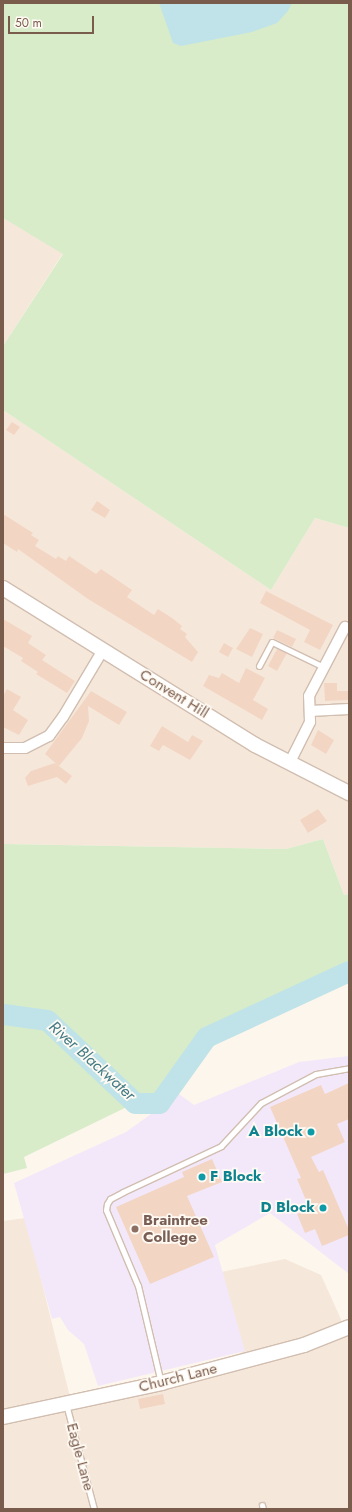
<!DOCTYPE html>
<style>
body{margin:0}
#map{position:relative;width:352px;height:1512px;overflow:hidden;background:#fdf6ec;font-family:Jost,sans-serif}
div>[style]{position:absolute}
.residential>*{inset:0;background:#f5e8da}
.education>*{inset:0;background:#f3e8fa}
.green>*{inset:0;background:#d8ecc9}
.water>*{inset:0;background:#bfe3e8}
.river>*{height:21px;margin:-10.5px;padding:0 10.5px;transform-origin:10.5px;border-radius:10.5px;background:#bfe3e8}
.building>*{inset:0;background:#f3d5c3}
.roads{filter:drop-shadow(1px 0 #d1beb0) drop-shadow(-1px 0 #d1beb0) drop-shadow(0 1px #d1beb0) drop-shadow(0 -1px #d1beb0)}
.service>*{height:5px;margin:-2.5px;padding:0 2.5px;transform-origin:2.5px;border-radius:2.5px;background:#fff}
.minor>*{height:10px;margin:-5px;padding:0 5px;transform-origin:5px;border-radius:5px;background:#fff}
.secondary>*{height:14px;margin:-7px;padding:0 7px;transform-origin:7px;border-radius:7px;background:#fff}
.dots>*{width:11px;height:11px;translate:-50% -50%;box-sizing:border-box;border:2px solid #fffaf3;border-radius:50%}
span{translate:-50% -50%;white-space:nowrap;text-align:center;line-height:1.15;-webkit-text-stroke:3.5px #fffaf3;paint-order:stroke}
.street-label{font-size:15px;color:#7a5c4d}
.culture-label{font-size:15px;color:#0d838f;font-weight:700}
.right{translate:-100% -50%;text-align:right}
.left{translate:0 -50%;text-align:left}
.education-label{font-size:15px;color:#785e54;font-weight:700}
.water-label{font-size:16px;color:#437c86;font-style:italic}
.frame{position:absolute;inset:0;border:4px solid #7a5c4d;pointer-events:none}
.scale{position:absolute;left:8px;top:16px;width:86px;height:18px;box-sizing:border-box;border:2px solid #7a5c4d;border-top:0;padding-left:5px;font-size:12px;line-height:14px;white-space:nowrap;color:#7a5c4d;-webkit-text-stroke:3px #fffaf3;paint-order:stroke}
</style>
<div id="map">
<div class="residential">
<div style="clip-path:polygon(3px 218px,63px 253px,3px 346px)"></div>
<div style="clip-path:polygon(3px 410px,271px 590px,315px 518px,349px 528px,349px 894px,344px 895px,323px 839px,286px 849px,3px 844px)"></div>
<div style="clip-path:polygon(26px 1218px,71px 1401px,243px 1360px,221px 1272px,285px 1259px,321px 1275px,344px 1326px,349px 1325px,349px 1509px,3px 1509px,3px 1221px)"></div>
</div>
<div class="education">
<div style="clip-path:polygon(349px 1056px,349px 1274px,270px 1213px,215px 1245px,245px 1351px,98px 1386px,84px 1344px,68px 1330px,60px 1317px,52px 1319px,14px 1183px,126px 1132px,179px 1094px,194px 1105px,299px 1062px)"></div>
</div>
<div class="green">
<div style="clip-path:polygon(3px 3px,349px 3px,349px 528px,315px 518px,271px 590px,3px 410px,3px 346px,63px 254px,3px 218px)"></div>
<div style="clip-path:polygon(323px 839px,344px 895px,349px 894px,349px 971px,206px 1037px,159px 1103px,135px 1103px,24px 1157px,27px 1168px,3px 1174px,3px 844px,286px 849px)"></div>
</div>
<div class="water">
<div style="clip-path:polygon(159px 3px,292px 3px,288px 11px,277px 23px,252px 32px,181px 46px,173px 43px)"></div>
</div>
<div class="river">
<div style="left:3px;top:1014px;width:44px;rotate:7.8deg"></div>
<div style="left:47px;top:1020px;width:121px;rotate:43.3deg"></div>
<div style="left:135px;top:1103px;width:24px"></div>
<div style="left:159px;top:1103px;width:81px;rotate:-54.5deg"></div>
<div style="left:206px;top:1037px;width:157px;rotate:-24.8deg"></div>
</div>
<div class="building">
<div style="clip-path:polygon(12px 422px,20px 427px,14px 435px,6px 430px)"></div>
<div style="clip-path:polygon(97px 501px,110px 510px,105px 518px,91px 510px)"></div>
<div style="clip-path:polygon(3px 514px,33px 533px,31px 535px,39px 540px,35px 546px,56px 559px,58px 556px,66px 561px,69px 556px,96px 574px,101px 569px,132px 590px,127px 597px,154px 615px,158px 609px,172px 618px,182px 626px,180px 629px,187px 634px,185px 637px,198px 652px,192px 662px,88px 599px,18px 549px,17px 552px,3px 543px)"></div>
<div style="clip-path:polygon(266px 591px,333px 625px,320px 650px,304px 642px,310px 630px,260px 603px)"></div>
<div style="clip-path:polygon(3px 619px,32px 636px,28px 643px,46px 655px,42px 660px,75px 681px,67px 693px,36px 674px,38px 672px,21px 661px,23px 658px,3px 646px)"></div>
<div style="clip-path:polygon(250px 628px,263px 634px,252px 657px,236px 649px)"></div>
<div style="clip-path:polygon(277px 630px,296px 639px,292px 647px,273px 638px)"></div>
<div style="clip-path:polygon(224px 643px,233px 648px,228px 657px,219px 652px)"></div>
<div style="clip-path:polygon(277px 649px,287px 653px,277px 671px,268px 666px)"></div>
<div style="clip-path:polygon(246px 668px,265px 678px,253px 700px,268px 709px,262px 720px,203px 686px,209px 675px,219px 678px,222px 673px,239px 683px)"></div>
<div style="clip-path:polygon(324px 683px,337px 683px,337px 691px,349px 691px,349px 700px,325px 701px)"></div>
<div style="clip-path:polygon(7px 689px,21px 697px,13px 710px,28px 720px,19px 735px,3px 727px,3px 696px)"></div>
<div style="clip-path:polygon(91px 691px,127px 712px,119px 725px,88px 706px,89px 721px,82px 738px,59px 766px,45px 754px)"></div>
<div style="clip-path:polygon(162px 726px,188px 742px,192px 735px,203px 741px,190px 760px,163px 745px,159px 751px,150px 746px)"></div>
<div style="clip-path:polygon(318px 730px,334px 740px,326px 754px,311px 745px)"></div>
<div style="clip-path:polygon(55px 763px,72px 776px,66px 784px,57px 777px,28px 786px,25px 778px,31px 771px)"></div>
<div style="clip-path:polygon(318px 809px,327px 821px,308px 833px,300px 820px)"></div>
<div style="clip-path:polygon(349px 1083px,349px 1119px,337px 1124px,345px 1142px,311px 1157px,319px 1172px,323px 1170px,349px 1230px,349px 1235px,322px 1246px,315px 1229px,305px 1233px,297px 1214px,307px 1210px,305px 1206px,308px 1205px,297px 1179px,301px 1178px,270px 1107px,321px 1085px,325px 1094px)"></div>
<div style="clip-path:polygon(212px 1159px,222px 1182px,187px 1196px,214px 1257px,150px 1284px,116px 1207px,184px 1177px,182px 1172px)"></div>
<div style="clip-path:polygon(163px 1394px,165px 1404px,140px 1409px,138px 1399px)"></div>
</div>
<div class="roads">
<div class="service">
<div style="left:259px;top:666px;width:27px;rotate:-62deg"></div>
<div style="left:272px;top:642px;width:58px;rotate:25.7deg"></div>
<div style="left:161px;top:1383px;width:100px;rotate:-103.3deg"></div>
<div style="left:138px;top:1286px;width:82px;rotate:-112.8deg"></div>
<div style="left:106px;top:1210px;width:6px;rotate:-81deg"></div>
<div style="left:107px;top:1204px;width:6px;rotate:-59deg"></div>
<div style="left:110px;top:1199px;width:15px;rotate:-28deg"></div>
<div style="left:123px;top:1192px;width:108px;rotate:-25.1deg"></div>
<div style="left:221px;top:1146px;width:59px;rotate:-47.1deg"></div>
<div style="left:261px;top:1103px;width:62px;rotate:-27.8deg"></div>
<div style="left:316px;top:1074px;width:34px;rotate:-10deg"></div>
<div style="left:66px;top:1404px;width:109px;rotate:75.1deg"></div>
<div style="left:262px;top:1505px;width:4px;rotate:76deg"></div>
</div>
<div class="minor">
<div style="left:310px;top:711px;width:39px;rotate:-3deg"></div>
<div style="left:3px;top:748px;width:22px"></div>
<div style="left:25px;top:748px;width:27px;rotate:-27deg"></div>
<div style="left:49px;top:736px;width:24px;rotate:-54deg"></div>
<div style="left:63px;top:717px;width:78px;rotate:-59.2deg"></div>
<div style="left:290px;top:762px;width:45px;rotate:-63.4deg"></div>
<div style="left:310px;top:722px;width:26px;rotate:-92deg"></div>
<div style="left:309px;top:696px;width:78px;rotate:-62.4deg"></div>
</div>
<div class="secondary">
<div style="left:3px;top:588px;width:297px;rotate:31.9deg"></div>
<div style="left:255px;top:745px;width:106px;rotate:27.1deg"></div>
<div style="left:3px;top:1417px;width:162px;rotate:-12.1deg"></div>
<div style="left:161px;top:1383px;width:148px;rotate:-14.9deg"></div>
<div style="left:304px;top:1345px;width:48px;rotate:-21.8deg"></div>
</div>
</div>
<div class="dots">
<div style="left:311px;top:1132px;background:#0f9aa8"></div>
<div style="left:202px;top:1177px;background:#0f9aa8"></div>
<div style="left:323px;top:1208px;background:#0f9aa8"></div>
<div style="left:135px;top:1229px;background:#8d6e63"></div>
</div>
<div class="street-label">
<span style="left:174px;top:694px;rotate:32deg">Convent Hill</span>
<span style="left:178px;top:1378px;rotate:-14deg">Church Lane</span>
<span style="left:80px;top:1457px;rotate:75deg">Eagle Lane</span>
</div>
<div class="culture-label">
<span class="right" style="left:303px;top:1132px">A Block</span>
<span class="left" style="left:210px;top:1177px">F Block</span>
<span class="right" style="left:315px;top:1208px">D Block</span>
</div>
<div class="education-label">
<span class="left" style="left:143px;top:1229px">Braintree<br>College</span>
</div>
<div class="water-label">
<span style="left:92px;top:1061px;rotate:42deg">River Blackwater</span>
</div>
<div class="frame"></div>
<div class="scale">50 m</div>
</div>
